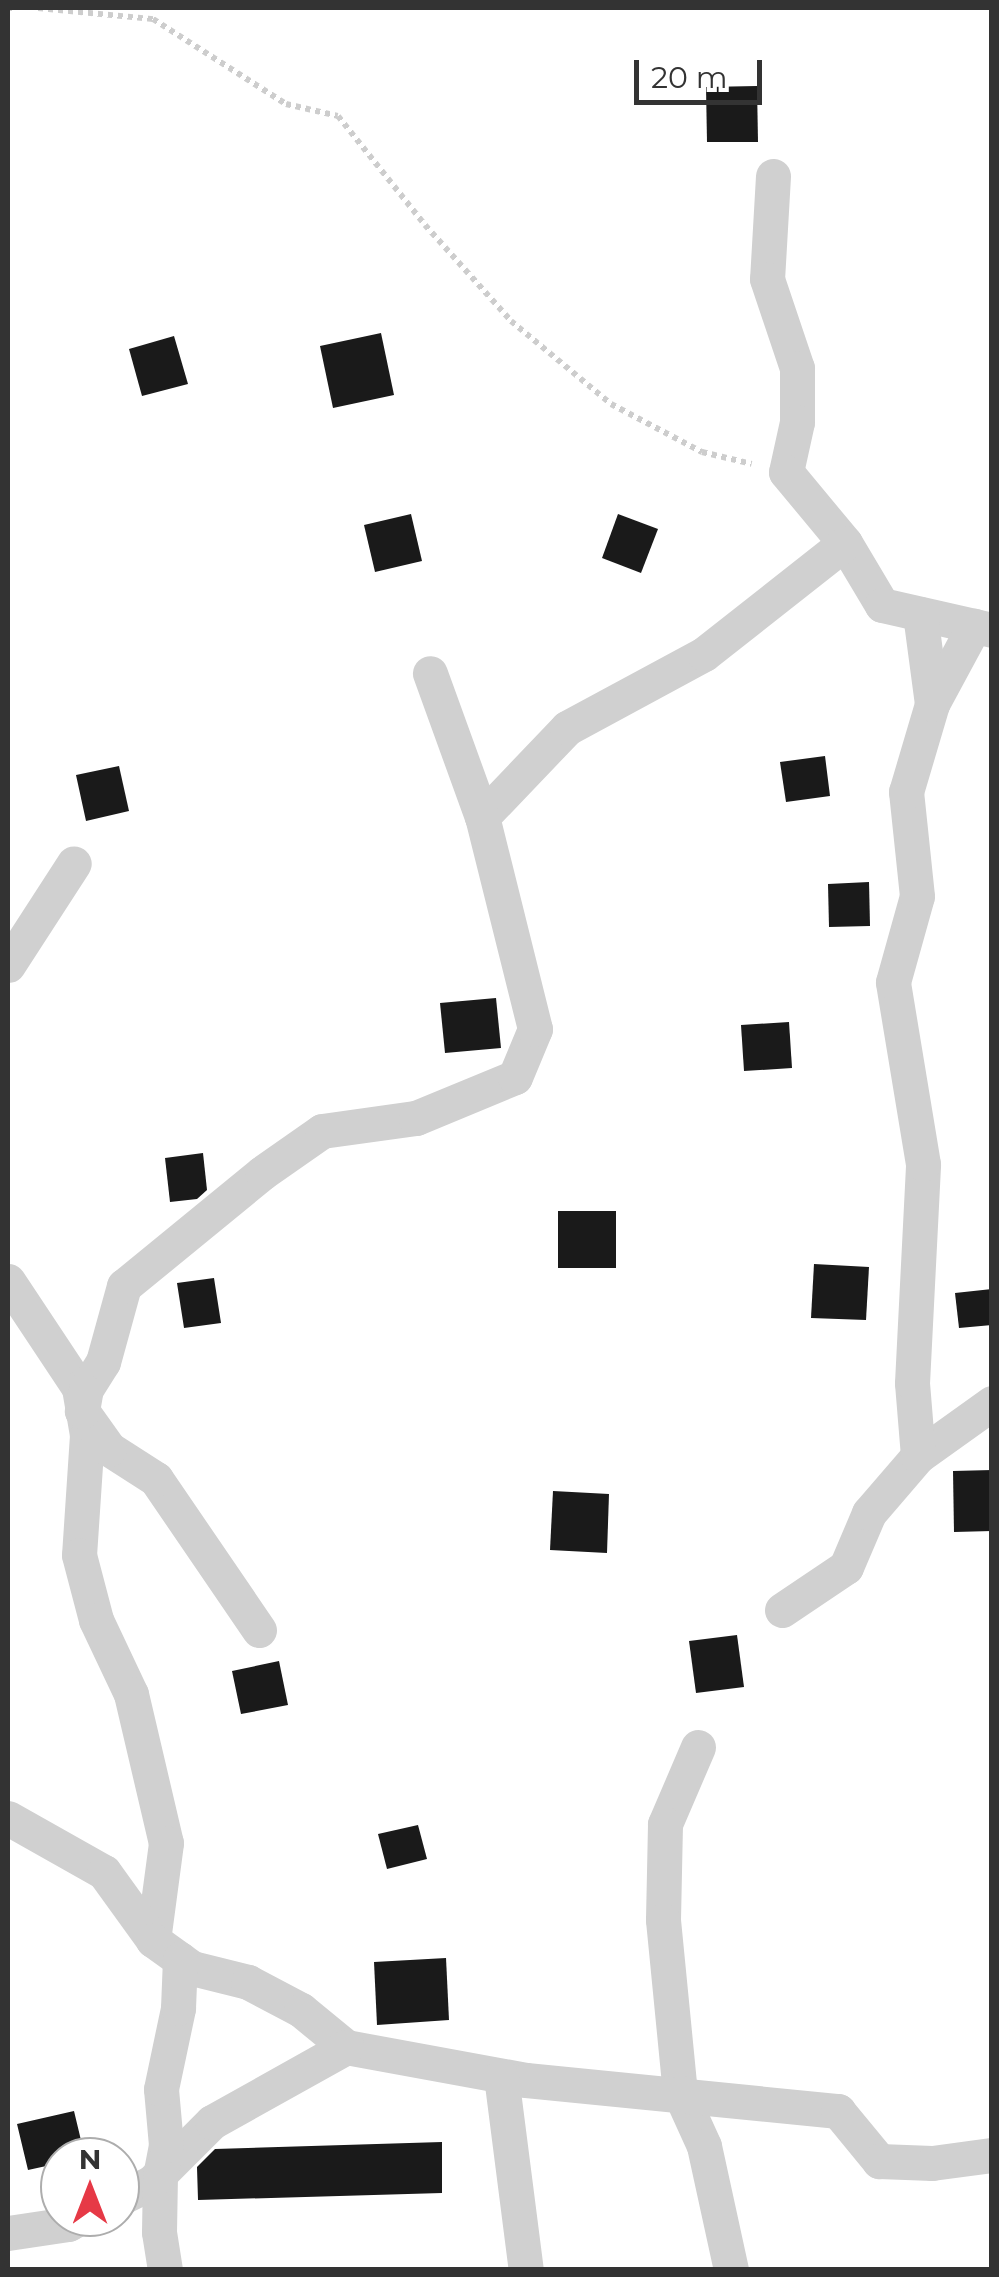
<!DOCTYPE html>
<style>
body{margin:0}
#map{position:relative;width:999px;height:2277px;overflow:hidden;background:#fff;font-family:Montserrat,sans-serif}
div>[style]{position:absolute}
.building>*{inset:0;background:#1a1a1a}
.path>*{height:6px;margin-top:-3px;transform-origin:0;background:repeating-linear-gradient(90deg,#cdcdcd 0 5px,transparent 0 10px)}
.street>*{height:35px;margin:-17.5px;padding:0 17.5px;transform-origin:17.5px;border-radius:17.5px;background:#d0d0d0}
span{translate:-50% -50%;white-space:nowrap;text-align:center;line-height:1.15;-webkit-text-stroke:10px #fff;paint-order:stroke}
.frame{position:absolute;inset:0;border:10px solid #333;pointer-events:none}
.north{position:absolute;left:40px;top:2137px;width:100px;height:100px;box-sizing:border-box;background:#fff;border:2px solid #adadad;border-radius:50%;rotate:0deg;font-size:28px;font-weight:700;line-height:40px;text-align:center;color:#333}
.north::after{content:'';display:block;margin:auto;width:35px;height:45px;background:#e63946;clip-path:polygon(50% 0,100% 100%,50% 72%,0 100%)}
.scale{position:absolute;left:634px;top:60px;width:128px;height:45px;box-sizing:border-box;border:5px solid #333;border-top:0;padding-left:12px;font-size:30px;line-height:35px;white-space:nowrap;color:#333;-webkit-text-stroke:8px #fff;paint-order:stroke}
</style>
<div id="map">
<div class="building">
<div style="clip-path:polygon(757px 86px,758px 142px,707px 142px,706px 87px)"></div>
<div style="clip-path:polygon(381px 333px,394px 395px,333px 408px,320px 346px)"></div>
<div style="clip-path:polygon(174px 336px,188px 384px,142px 396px,129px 349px)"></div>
<div style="clip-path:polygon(411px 514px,422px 561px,375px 572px,364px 525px)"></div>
<div style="clip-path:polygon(618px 514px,658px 529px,641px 573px,602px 558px)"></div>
<div style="clip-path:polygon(825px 756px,830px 796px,786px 802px,780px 762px)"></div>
<div style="clip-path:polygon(119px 766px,129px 811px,86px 821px,76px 775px)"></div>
<div style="clip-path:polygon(869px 882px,870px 926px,829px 927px,828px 884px)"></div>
<div style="clip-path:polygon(496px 998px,501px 1048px,445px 1053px,440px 1003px)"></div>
<div style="clip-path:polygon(789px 1022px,792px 1068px,744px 1071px,741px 1025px)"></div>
<div style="clip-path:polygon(203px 1153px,207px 1190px,197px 1199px,170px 1202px,165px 1158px)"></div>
<div style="clip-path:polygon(558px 1211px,616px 1211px,616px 1268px,558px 1268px)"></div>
<div style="clip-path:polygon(814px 1264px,869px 1267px,866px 1320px,811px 1318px)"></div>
<div style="clip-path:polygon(214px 1278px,221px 1323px,184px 1328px,177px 1283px)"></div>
<div style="clip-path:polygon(992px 1289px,992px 1325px,959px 1328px,955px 1293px)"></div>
<div style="clip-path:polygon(992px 1470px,992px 1531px,954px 1532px,953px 1471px)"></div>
<div style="clip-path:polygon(553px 1491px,609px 1494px,607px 1553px,550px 1550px)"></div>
<div style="clip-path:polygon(737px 1635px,744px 1687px,696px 1693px,689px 1641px)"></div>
<div style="clip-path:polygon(279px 1661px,288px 1705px,241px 1714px,232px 1671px)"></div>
<div style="clip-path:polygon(418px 1825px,427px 1859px,387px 1869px,378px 1834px)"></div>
<div style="clip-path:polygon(446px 1958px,449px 2020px,377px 2025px,374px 1962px)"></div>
<div style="clip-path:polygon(74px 2111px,85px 2157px,60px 2157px,60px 2163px,28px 2170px,17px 2124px)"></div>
<div style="clip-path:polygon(442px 2142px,442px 2193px,198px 2200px,197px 2167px,215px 2149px)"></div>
</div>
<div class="path">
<div style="left:8px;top:8px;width:4px"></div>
<div style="left:38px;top:8px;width:116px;rotate:5.5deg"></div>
<div style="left:153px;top:19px;width:158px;rotate:32.6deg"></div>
<div style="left:286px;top:104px;width:53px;rotate:13deg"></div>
<div style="left:338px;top:116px;width:139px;rotate:51.4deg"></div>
<div style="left:425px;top:225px;width:129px;rotate:48.1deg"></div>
<div style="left:511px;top:321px;width:130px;rotate:39.7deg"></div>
<div style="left:611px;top:404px;width:103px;rotate:27.8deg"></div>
<div style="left:702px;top:452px;width:51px;rotate:13.5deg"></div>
</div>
<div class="street">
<div style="left:773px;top:176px;width:103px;rotate:93.3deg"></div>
<div style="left:767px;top:279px;width:94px;rotate:71.4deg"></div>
<div style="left:797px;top:368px;width:54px;rotate:90deg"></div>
<div style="left:797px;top:422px;width:51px;rotate:102.4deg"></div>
<div style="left:786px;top:472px;width:92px;rotate:50.3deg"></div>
<div style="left:845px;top:543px;width:72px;rotate:59.2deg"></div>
<div style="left:882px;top:605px;width:113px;rotate:12.8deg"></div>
<div style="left:920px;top:614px;width:91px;rotate:82.4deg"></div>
<div style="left:482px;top:817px;width:123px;rotate:-46.3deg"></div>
<div style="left:567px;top:728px;width:156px;rotate:-28.4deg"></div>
<div style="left:704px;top:654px;width:179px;rotate:-38.2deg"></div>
<div style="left:8px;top:965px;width:121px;rotate:-57.1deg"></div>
<div style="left:8px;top:1281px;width:128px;rotate:56.4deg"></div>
<div style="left:79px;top:1388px;width:48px;rotate:80.3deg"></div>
<div style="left:87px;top:1435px;width:120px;rotate:93.8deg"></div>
<div style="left:79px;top:1555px;width:67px;rotate:75.3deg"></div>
<div style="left:96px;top:1620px;width:82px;rotate:64.7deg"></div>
<div style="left:131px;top:1694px;width:153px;rotate:76.8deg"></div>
<div style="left:166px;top:1843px;width:98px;rotate:97.6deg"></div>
<div style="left:918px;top:1456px;width:91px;rotate:-35.6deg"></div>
<div style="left:782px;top:1610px;width:77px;rotate:-33.9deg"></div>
<div style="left:846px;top:1567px;width:59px;rotate:-66.9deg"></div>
<div style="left:869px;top:1513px;width:75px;rotate:-49.3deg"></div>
<div style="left:918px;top:1456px;width:73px;rotate:-94.7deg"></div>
<div style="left:912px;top:1383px;width:219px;rotate:-87.1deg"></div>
<div style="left:923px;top:1164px;width:184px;rotate:-99.4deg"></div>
<div style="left:893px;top:982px;width:89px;rotate:-74.4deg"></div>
<div style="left:917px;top:896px;width:105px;rotate:-96deg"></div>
<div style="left:906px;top:792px;width:92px;rotate:-73.5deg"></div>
<div style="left:932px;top:704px;width:89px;rotate:-61.7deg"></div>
<div style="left:259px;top:1630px;width:183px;rotate:-124.3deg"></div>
<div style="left:156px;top:1479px;width:56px;rotate:-147.4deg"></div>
<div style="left:109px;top:1449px;width:47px;rotate:-125.4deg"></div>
<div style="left:82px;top:1411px;width:22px;rotate:-80deg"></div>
<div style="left:86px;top:1389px;width:32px;rotate:-58deg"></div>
<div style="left:103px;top:1362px;width:79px;rotate:-74.6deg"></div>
<div style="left:124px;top:1286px;width:178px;rotate:-39.3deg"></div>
<div style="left:262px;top:1173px;width:73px;rotate:-35deg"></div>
<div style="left:322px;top:1131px;width:95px;rotate:-7.9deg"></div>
<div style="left:416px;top:1118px;width:107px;rotate:-22.5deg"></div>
<div style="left:515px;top:1077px;width:52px;rotate:-67.4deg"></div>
<div style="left:535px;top:1029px;width:219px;rotate:-104deg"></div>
<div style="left:482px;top:817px;width:153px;rotate:-109.9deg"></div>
<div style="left:698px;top:1747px;width:84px;rotate:113.2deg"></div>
<div style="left:665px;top:1824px;width:96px;rotate:91.2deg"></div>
<div style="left:663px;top:1920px;width:174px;rotate:84.4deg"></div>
<div style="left:680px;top:2093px;width:58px;rotate:65.6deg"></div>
<div style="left:704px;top:2146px;width:127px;rotate:77.7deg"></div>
<div style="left:8px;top:1818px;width:110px;rotate:29.4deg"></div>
<div style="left:104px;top:1872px;width:84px;rotate:54.2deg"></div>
<div style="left:153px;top:1940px;width:48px;rotate:35.7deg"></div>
<div style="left:192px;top:1968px;width:58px;rotate:14deg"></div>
<div style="left:248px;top:1982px;width:60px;rotate:27.8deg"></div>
<div style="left:301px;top:2010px;width:58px;rotate:39.4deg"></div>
<div style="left:346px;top:2047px;width:183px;rotate:10.4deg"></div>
<div style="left:526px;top:2080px;width:314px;rotate:5.7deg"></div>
<div style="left:838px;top:2111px;width:65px;rotate:50.6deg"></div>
<div style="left:879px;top:2161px;width:53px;rotate:2.2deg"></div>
<div style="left:932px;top:2163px;width:61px;rotate:-7.6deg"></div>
<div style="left:501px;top:2076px;width:196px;rotate:82.7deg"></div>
<div style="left:120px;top:2198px;width:34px;rotate:-26deg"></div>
<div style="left:151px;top:2183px;width:86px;rotate:-45deg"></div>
<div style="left:212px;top:2122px;width:154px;rotate:-29.2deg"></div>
<div style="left:8px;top:2233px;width:61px;rotate:-8.5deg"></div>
<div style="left:68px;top:2224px;width:15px;rotate:-28deg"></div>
<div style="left:165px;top:2270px;width:38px;rotate:-99deg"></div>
<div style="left:159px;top:2232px;width:56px;rotate:-89deg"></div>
<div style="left:160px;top:2176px;width:32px;rotate:-79deg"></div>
<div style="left:166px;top:2145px;width:56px;rotate:-95.1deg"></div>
<div style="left:161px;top:2089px;width:83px;rotate:-78.1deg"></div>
<div style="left:178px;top:2008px;width:49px;rotate:-87.7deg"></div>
</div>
<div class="frame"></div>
<div class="north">N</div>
<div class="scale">20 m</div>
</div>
